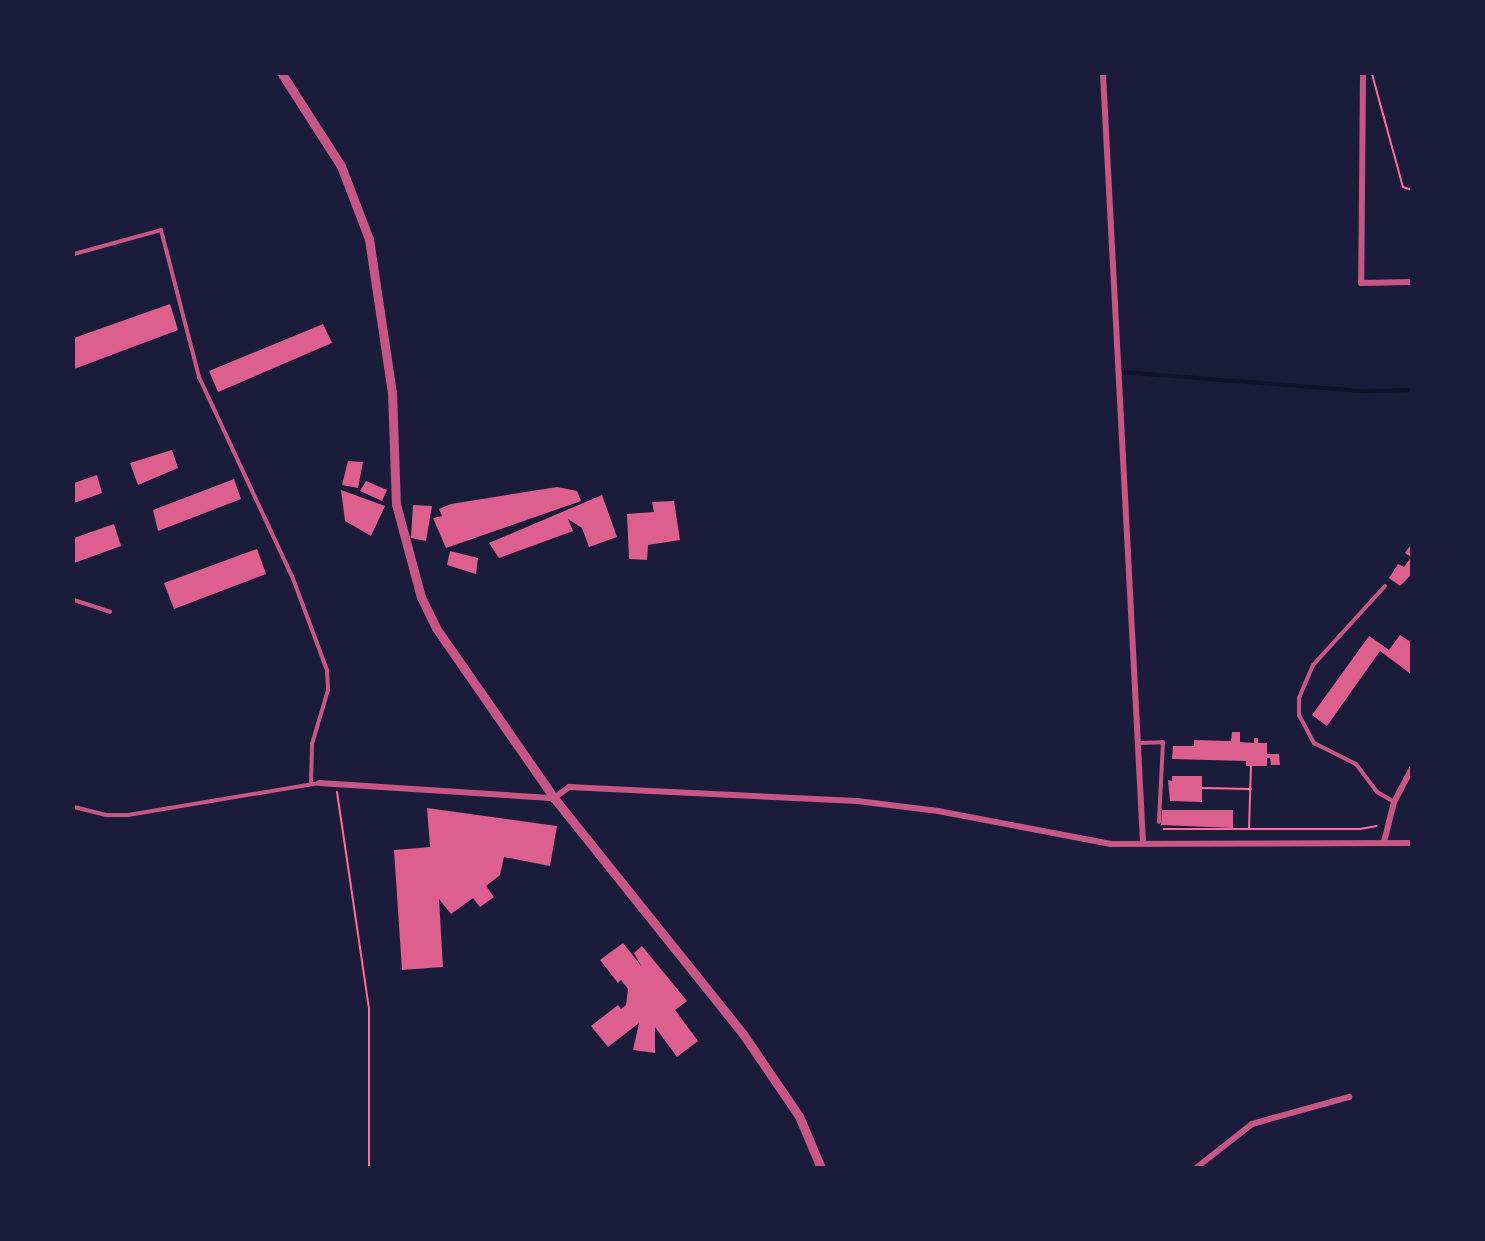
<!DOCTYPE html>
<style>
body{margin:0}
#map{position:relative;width:1485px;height:1241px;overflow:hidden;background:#1b1b3a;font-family:Raleway,sans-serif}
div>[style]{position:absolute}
.stream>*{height:4px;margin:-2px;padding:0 2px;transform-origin:2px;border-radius:2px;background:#12122b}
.building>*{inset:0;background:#dd5f8e}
.path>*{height:2px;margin:-1px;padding:0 1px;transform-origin:1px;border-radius:1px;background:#ff6b9d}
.service>*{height:4px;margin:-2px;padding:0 2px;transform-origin:2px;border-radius:2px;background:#c65784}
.minor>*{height:6px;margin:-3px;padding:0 3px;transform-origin:3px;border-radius:3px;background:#c65784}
.tertiary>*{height:9px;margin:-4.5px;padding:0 4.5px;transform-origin:4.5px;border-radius:4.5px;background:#c65784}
span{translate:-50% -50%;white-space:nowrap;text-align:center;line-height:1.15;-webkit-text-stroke:5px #1b1b3a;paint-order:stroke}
.frame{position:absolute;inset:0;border:75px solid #1b1b3a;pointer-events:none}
</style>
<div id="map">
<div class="stream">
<div style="left:1121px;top:372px;width:244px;rotate:4.5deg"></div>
<div style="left:1364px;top:391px;width:48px;rotate:-1.2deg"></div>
</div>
<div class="building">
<div style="clip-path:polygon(170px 304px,178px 330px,74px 369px,74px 338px)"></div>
<div style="clip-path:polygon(323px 324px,332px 343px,218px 392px,209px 371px)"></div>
<div style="clip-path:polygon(172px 450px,178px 468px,138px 485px,130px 463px)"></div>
<div style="clip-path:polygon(348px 461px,363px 462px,358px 488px,342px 485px)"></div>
<div style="clip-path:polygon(97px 475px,102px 493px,74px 503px,74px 483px)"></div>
<div style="clip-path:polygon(234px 479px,241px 499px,158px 531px,153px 510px)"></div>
<div style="clip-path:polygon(366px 481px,387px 490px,382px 501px,360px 491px)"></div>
<div style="clip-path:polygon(557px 487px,577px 491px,581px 501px,446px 548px,433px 518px,442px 516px,439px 509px,451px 504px)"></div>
<div style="clip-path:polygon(341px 490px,385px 506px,371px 536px,345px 521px)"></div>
<div style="clip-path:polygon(602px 495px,617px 537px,589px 547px,582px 528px,568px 519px,573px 531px,499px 558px,489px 543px)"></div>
<div style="clip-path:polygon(674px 501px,680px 540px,648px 545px,647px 560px,629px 559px,627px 514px,654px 512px,652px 502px)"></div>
<div style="clip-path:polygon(413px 505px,432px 506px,426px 541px,411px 538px)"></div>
<div style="clip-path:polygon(114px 524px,121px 546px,74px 563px,74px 538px)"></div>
<div style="clip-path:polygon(1412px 543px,1412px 574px,1400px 586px,1389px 578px,1398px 564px,1404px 567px,1411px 557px,1405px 553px)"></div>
<div style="clip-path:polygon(257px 549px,266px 574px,174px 609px,164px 583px)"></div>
<div style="clip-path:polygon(450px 551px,478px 558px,476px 574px,447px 565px)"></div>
<div style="clip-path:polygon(1400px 635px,1412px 643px,1412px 675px,1380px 651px,1327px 726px,1312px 715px,1369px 636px,1389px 650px)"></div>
<div style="clip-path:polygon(1232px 732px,1240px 732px,1240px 742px,1254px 743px,1254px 738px,1258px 738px,1258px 743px,1267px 743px,1267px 754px,1279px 754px,1280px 765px,1271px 765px,1270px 758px,1267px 758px,1267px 766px,1246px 766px,1246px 761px,1172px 759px,1173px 746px,1194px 746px,1194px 740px,1231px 741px)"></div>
<div style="clip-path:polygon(1172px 776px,1202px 776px,1202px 802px,1170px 801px,1168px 780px,1172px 781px)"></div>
<div style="clip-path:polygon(427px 808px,557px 826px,550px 866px,504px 857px,500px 875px,486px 886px,494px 897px,480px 907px,473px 898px,451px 914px,439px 899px,443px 967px,402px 970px,394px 850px,430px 847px)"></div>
<div style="clip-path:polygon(1162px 810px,1233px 810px,1233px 828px,1161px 825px)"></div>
<div style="clip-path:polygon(623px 943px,642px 967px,634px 953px,642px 946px,687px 1001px,675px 1010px,698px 1041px,677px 1057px,655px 1027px,655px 1053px,633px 1050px,639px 1023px,608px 1047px,591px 1026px,618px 1005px,621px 1009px,626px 1005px,628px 989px,621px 980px,618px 983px,600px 960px)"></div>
</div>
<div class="path">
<div style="left:1372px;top:74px;width:117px;rotate:74.7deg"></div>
<div style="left:1403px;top:187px;width:9px;rotate:18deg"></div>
<div style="left:1202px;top:788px;width:49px;rotate:1.2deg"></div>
<div style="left:337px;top:792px;width:220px;rotate:81.6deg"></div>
<div style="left:369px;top:1010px;width:158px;rotate:90deg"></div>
<div style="left:1164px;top:829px;width:196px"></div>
<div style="left:1360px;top:829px;width:17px;rotate:-10deg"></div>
<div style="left:1249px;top:829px;width:63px;rotate:-88.2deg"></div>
</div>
<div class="service">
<div style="left:74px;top:254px;width:90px;rotate:-15.4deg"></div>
<div style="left:161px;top:230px;width:152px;rotate:75.5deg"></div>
<div style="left:199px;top:377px;width:220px;rotate:65deg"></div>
<div style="left:292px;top:576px;width:100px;rotate:69.6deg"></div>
<div style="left:327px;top:670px;width:20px;rotate:87deg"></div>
<div style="left:328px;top:690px;width:56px;rotate:106.5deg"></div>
<div style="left:312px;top:744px;width:40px;rotate:91.4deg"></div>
<div style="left:1385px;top:586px;width:107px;rotate:132.3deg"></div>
<div style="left:1313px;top:665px;width:36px;rotate:113deg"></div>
<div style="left:1299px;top:698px;width:17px;rotate:90deg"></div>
<div style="left:1299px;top:715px;width:32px;rotate:62deg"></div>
<div style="left:1314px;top:743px;width:47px;rotate:26.6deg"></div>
<div style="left:1356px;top:764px;width:35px;rotate:53deg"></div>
<div style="left:1377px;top:792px;width:20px;rotate:30deg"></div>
<div style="left:74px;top:600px;width:38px;rotate:18deg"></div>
<div style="left:1138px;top:743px;width:25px;rotate:-2deg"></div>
<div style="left:1163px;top:742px;width:80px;rotate:92.9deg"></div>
<div style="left:74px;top:807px;width:33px;rotate:14deg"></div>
<div style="left:106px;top:815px;width:22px"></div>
<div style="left:128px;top:815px;width:194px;rotate:-9.5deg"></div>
</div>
<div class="minor">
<div style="left:1103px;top:74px;width:770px;rotate:87.02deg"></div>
<div style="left:1363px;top:74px;width:209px;rotate:90.5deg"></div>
<div style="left:1361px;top:283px;width:51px;rotate:-1.1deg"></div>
<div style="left:319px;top:783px;width:235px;rotate:3.7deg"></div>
<div style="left:554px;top:798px;width:19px;rotate:-36deg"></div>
<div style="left:569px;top:787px;width:288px;rotate:2.8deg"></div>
<div style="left:857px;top:801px;width:82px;rotate:7deg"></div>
<div style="left:938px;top:811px;width:176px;rotate:10.8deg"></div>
<div style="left:1111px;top:844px;width:301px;rotate:-0.2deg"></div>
<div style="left:1384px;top:842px;width:41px;rotate:-76deg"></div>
<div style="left:1394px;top:802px;width:38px;rotate:-62deg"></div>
<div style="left:1196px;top:1168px;width:71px;rotate:-38.2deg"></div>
<div style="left:1252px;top:1124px;width:101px;rotate:-15.6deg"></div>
</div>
<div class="tertiary">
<div style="left:282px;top:74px;width:109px;rotate:57.3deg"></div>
<div style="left:341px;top:166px;width:78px;rotate:69deg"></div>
<div style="left:369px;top:239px;width:155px;rotate:81.5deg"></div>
<div style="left:392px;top:392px;width:112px;rotate:88deg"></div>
<div style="left:396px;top:504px;width:96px;rotate:75deg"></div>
<div style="left:421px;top:597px;width:34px;rotate:64deg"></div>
<div style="left:436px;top:628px;width:207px;rotate:55.2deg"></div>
<div style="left:554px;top:798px;width:302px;rotate:51.3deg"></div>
<div style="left:743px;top:1034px;width:99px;rotate:55.7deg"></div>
<div style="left:799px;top:1116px;width:56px;rotate:67.1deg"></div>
</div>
<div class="frame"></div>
</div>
